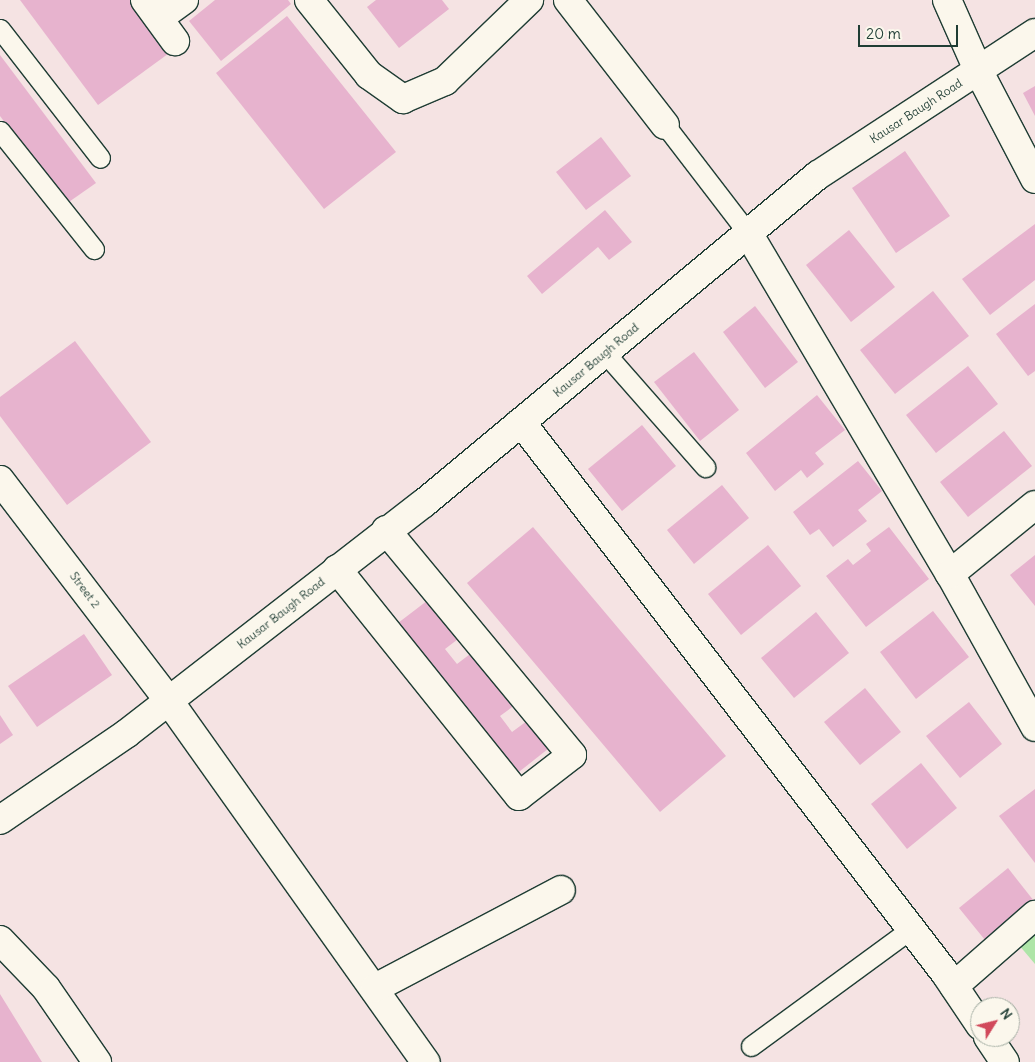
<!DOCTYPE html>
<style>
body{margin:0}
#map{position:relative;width:1035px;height:1062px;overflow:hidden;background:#f5e3e3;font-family:Delius,sans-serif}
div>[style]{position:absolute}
.green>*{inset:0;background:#aee5a8}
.building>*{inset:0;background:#e7b3ce}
.roads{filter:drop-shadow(1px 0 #1f3d34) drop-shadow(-1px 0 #1f3d34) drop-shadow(0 1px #1f3d34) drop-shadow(0 -1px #1f3d34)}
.lane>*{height:19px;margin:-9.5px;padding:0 9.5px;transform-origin:9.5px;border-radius:9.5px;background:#fbf7ec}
.street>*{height:28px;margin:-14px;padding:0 14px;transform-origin:14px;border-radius:14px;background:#fbf7ec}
span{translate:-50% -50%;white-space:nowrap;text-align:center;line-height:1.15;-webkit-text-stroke:4px #fbf7ec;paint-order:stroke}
.street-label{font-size:12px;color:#1f3d34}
.north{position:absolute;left:970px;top:997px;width:50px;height:50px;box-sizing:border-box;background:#fbf7ec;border:1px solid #a3ada2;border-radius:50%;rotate:54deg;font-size:14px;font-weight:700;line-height:20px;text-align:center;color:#1f3d34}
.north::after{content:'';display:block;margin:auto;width:18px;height:22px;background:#d1495b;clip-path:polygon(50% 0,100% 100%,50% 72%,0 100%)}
.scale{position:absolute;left:858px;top:25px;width:100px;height:22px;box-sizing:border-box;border:2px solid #1f3d34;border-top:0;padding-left:6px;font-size:15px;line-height:18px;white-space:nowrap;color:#1f3d34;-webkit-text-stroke:4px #fbf7ec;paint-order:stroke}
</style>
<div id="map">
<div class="green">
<div style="clip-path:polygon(1035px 914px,1035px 964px,1008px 932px)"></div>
</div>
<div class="building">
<div style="clip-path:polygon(20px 0,131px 0,172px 51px,98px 105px)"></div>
<div style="clip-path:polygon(215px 0,288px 0,291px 4px,221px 61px,189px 21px)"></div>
<div style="clip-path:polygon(376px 0,442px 0,449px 9px,399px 48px,367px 7px)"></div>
<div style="clip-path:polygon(287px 16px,396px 152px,324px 209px,216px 73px)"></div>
<div style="clip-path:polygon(0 55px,96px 183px,66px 204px,0 116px)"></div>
<div style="clip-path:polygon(1035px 86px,1035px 116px,1023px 93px)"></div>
<div style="clip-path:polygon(601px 137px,631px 176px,586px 210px,556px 172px)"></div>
<div style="clip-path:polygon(905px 151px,950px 216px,896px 253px,852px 188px)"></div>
<div style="clip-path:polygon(605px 210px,632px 242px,609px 260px,598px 247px,542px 294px,527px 276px)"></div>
<div style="clip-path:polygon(1035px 224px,1035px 280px,990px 315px,962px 279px)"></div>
<div style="clip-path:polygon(849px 230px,895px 287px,851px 322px,806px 265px)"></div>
<div style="clip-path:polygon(933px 291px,969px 336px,895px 394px,860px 350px)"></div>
<div style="clip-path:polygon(1035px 304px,1035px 371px,1028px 376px,996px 334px)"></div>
<div style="clip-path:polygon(755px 306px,798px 362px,765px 388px,723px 332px)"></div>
<div style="clip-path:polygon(75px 341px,151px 442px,67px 505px,0 416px,0 397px)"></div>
<div style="clip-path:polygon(694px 352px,739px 410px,700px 441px,654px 382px)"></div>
<div style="clip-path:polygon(968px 366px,998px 404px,936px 453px,906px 415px)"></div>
<div style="clip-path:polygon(817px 395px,845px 430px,815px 453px,824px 464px,807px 478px,801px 470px,775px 491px,746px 453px)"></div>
<div style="clip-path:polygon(642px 425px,676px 466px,622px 511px,588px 469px)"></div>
<div style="clip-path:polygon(1004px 431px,1032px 466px,968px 517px,940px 482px)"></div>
<div style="clip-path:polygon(858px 461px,882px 491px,858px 510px,867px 521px,833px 547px,819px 529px,810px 535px,793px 512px)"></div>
<div style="clip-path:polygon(722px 485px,749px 518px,694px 564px,667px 530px)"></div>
<div style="clip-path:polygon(533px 527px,726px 756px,660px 812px,467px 583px)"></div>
<div style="clip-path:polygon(889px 527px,929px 579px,866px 627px,826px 576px,848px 559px,853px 565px,871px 551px,866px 544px)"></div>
<div style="clip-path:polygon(768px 545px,801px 586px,741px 635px,708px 594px)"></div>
<div style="clip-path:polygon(1035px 555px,1035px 606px,1010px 575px)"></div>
<div style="clip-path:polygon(436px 594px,466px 633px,445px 649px,457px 664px,478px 648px,519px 702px,500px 716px,512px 732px,531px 718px,553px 745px,515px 775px,398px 623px)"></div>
<div style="clip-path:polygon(933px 611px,969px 657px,916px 699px,880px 652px)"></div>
<div style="clip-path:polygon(816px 612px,849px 653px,794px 698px,761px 658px)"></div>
<div style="clip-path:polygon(84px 634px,112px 675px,37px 727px,8px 686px)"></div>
<div style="clip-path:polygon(865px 688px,901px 732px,860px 765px,824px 722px)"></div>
<div style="clip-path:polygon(969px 702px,1002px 744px,960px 778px,926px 736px)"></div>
<div style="clip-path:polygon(0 715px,13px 735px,0 744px)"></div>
<div style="clip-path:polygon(921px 763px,957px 808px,907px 849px,871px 804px)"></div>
<div style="clip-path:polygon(1035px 789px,1035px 863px,999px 816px)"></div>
<div style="clip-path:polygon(1008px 868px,1034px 901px,985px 940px,959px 908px)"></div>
<div style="clip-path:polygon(0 994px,42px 1062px,0 1062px)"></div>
</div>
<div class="roads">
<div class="lane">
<div style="left:0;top:29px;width:163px;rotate:52.2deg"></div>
<div style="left:665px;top:125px;width:136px;rotate:52.5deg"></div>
<div style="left:0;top:131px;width:151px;rotate:51.5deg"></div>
<div style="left:605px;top:353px;width:152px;rotate:48.7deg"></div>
<div style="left:751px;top:1046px;width:198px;rotate:-36.2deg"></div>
</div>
<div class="street">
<div style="left:145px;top:0;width:51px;rotate:53.8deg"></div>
<div style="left:309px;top:0;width:96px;rotate:51.3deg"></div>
<div style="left:369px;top:75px;width:42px;rotate:35.2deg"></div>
<div style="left:403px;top:99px;width:46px;rotate:-23.2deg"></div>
<div style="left:445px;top:81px;width:117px;rotate:-44deg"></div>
<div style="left:568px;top:0;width:158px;rotate:52.2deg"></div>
<div style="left:947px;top:0;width:77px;rotate:66.1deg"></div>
<div style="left:978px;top:70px;width:123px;rotate:62.4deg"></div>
<div style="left:159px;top:18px;width:31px;rotate:-36deg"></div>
<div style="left:748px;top:233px;width:396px;rotate:59.4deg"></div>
<div style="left:950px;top:574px;width:175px;rotate:60.9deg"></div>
<div style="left:521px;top:422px;width:695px;rotate:52.42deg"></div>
<div style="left:945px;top:973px;width:63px;rotate:56.1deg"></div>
<div style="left:0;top:480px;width:278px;rotate:52.6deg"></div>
<div style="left:169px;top:701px;width:443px;rotate:54.6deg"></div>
<div style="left:337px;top:569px;width:291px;rotate:51.3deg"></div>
<div style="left:519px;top:796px;width:67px;rotate:-37.7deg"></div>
<div style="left:572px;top:755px;width:292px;rotate:-129.6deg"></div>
<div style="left:950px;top:574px;width:109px;rotate:-39.1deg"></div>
<div style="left:0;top:820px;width:153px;rotate:-34.3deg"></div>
<div style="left:126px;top:734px;width:377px;rotate:-37.8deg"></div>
<div style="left:424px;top:503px;width:513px;rotate:-39.78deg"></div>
<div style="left:818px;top:175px;width:259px;rotate:-33.2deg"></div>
<div style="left:0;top:940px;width:66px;rotate:46.2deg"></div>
<div style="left:46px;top:988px;width:90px;rotate:55.4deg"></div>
<div style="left:954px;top:986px;width:108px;rotate:-41.2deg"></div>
<div style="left:375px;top:988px;width:210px;rotate:-27.8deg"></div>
<div style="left:988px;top:1037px;width:30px;rotate:56deg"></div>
</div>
</div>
<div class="street-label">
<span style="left:916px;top:111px;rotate:-33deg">Kausar Baugh Road</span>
<span style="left:596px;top:360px;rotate:-40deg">Kausar Baugh Road</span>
<span style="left:85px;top:590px;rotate:53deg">Street 2</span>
<span style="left:281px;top:613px;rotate:-38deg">Kausar Baugh Road</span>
</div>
<div class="north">N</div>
<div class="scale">20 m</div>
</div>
